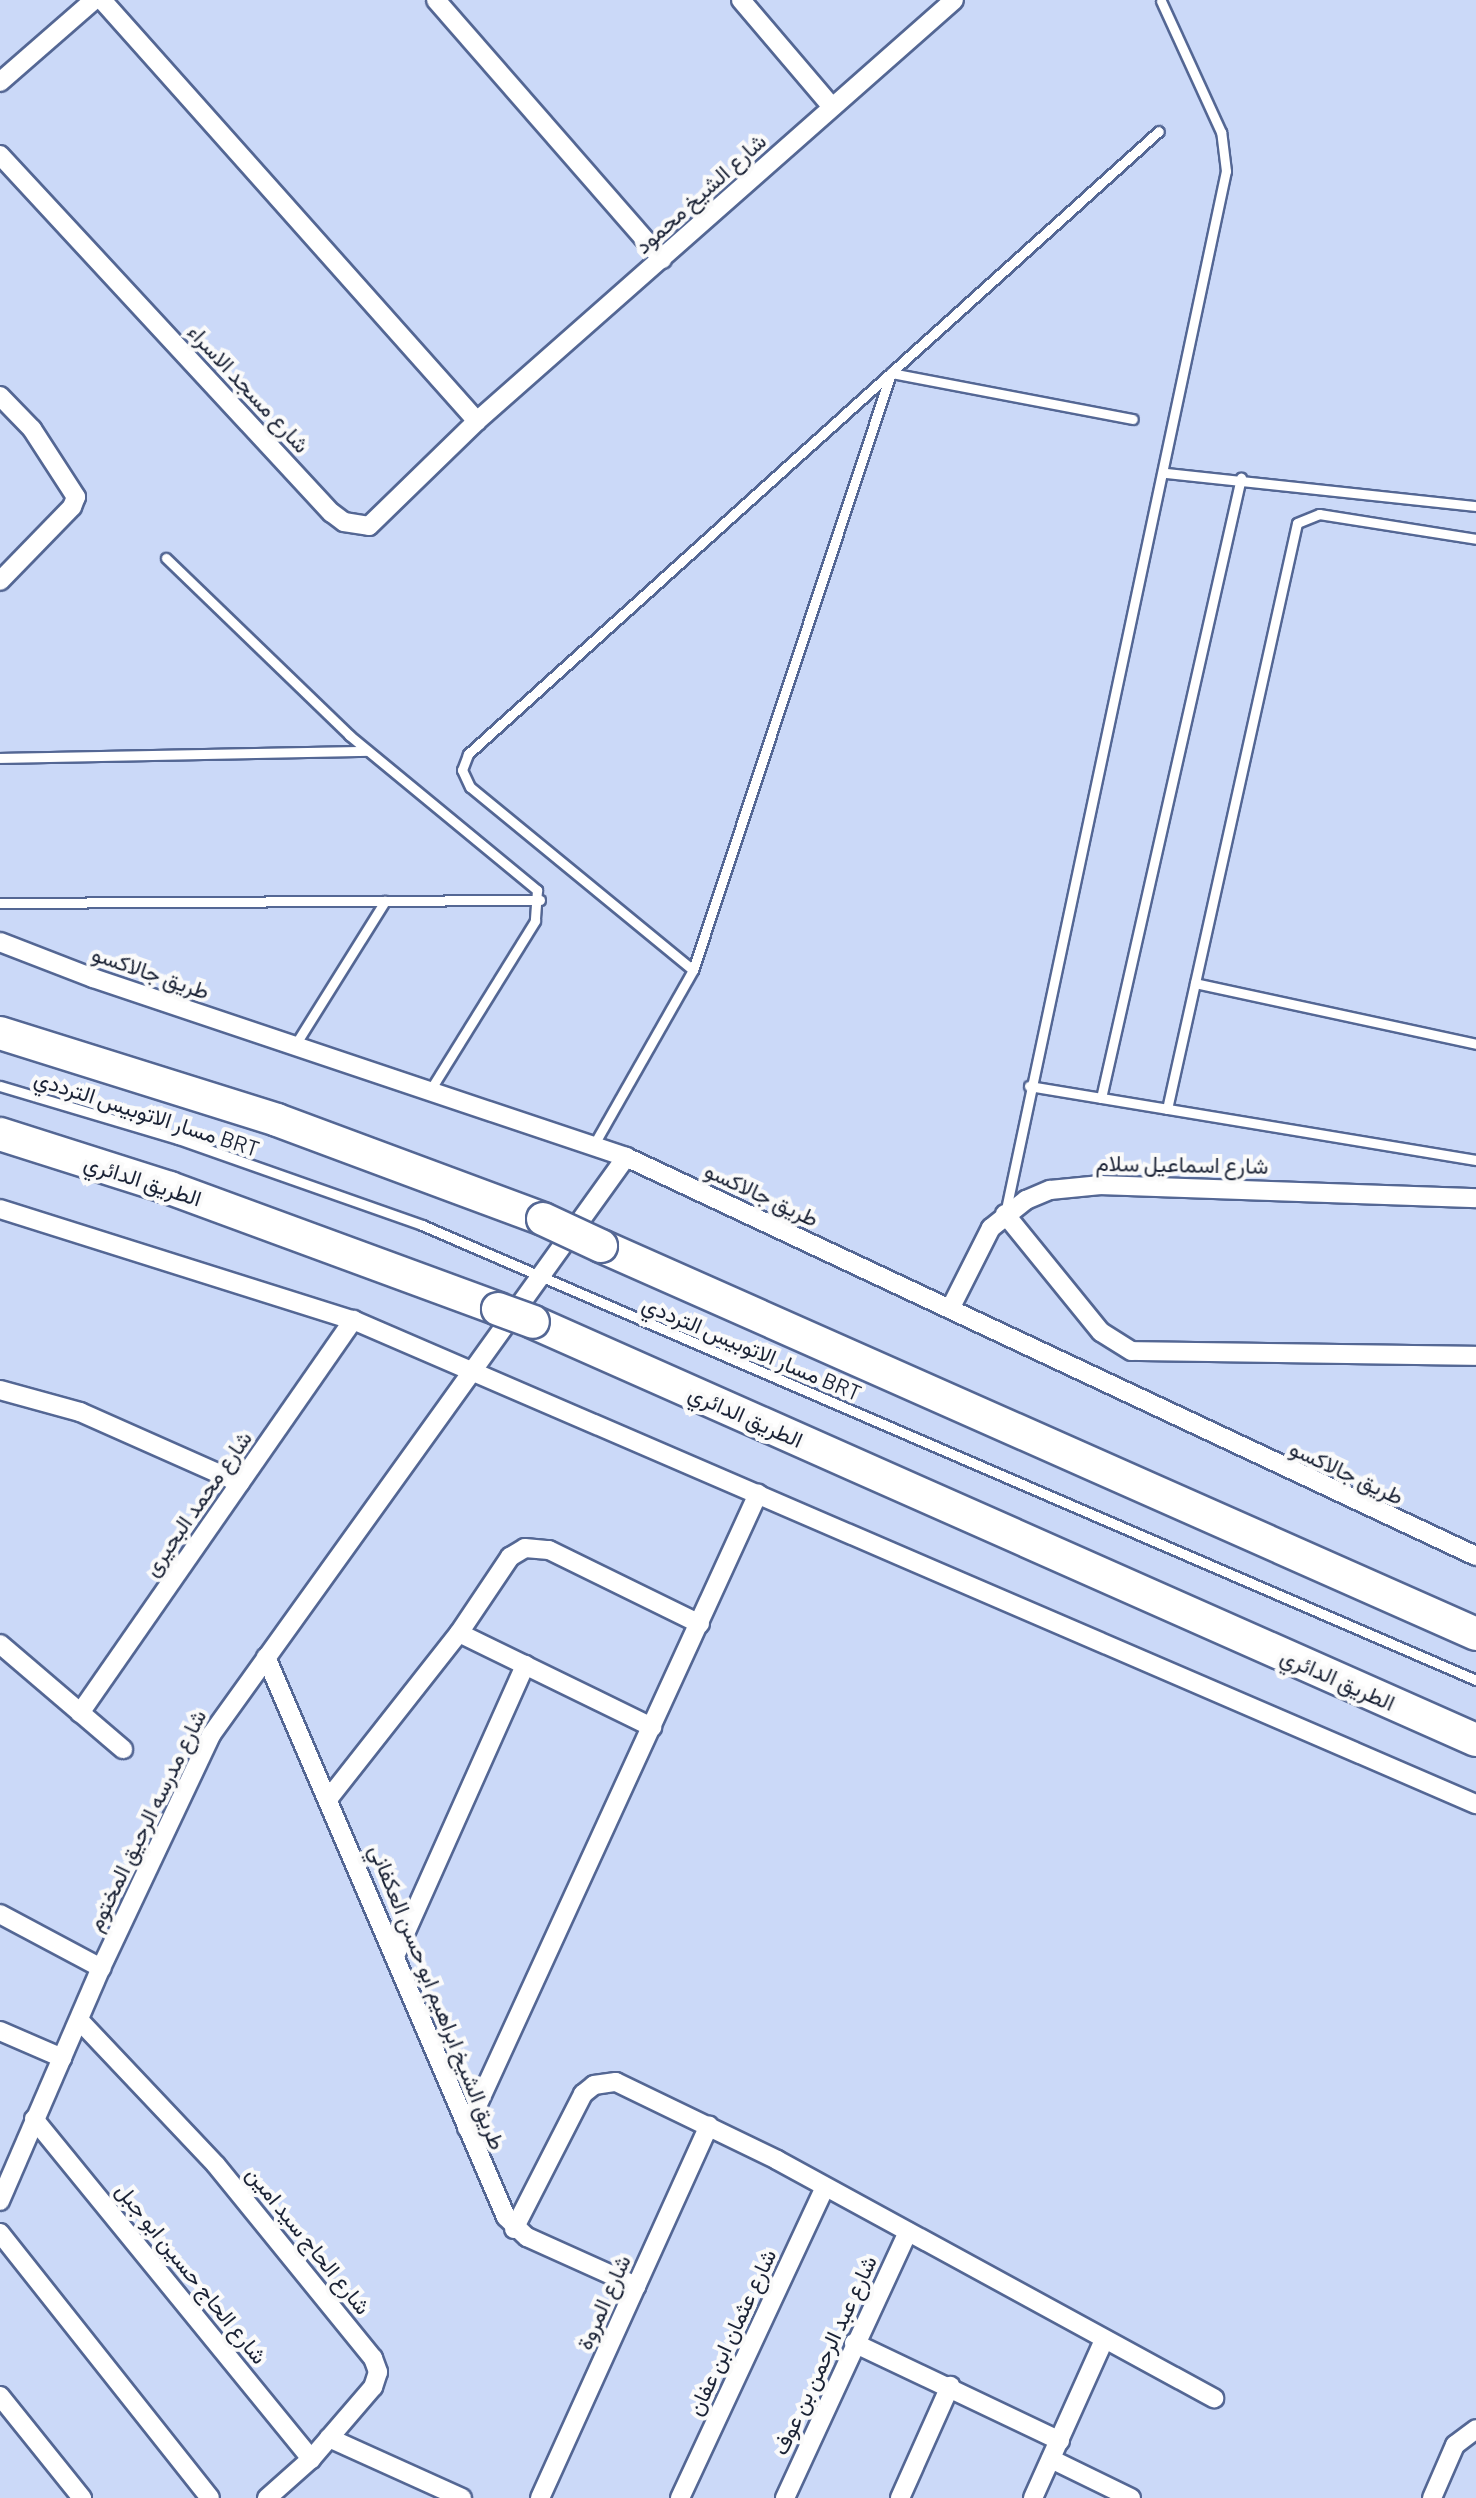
<!DOCTYPE html>
<meta charset="utf-8">
<style>
body{margin:0}
#map{position:relative;width:1476px;height:2498px;overflow:hidden;background:#cbd9f8;font-family:Barlow,Vazirmatn,sans-serif}
div>[style]{position:absolute}
.roads{filter:drop-shadow(2px 0 #546794) drop-shadow(-2px 0 #546794) drop-shadow(0 2px #546794) drop-shadow(0 -2px #546794)}
.lane>*{height:9px;margin:-4.5px;padding:0 4.5px;transform-origin:4.5px;border-radius:4.5px;background:#fff}
.street>*{height:18px;margin:-9px;padding:0 9px;transform-origin:9px;border-radius:9px;background:#fff}
.highway>*{height:32px;margin:-16px;padding:0 16px;transform-origin:16px;border-radius:16px;background:#fff}
.bridges{filter:drop-shadow(2px 0 #546794) drop-shadow(-2px 0 #546794) drop-shadow(0 2px #546794) drop-shadow(0 -2px #546794)}
.highway-bridge>*{height:32px;margin:-16px;padding:0 16px;transform-origin:16px;border-radius:16px;background:#fff}
span{translate:-50% -50%;white-space:nowrap;text-align:center;line-height:1.15;-webkit-text-stroke:8px #fafafa;paint-order:stroke}
.street-label{font-size:22px;color:#1a2235}
</style>
<div id="map">
<div class="roads">
<div class="lane">
<div style="left:1166px;top:473px;width:312px;rotate:6.1deg"></div>
<div style="left:166px;top:558px;width:255px;rotate:44deg"></div>
<div style="left:349px;top:735px;width:244px;rotate:39.5deg"></div>
<div style="left:537px;top:890px;width:31px;rotate:94deg"></div>
<div style="left:535px;top:921px;width:198px;rotate:121.8deg"></div>
<div style="left:0;top:758px;width:367px;rotate:-1.1deg"></div>
<div style="left:0;top:903px;width:540px;rotate:-0.32deg"></div>
<div style="left:693px;top:970px;width:288px;rotate:-140.6deg"></div>
<div style="left:470px;top:787px;width:19px;rotate:-115deg"></div>
<div style="left:462px;top:770px;width:17px;rotate:-69deg"></div>
<div style="left:468px;top:754px;width:930px;rotate:-42.04deg"></div>
<div style="left:1195px;top:983px;width:288px;rotate:12.2deg"></div>
<div style="left:295px;top:1045px;width:170px;rotate:-58deg"></div>
<div style="left:0;top:1086px;width:186px;rotate:16.6deg"></div>
<div style="left:178px;top:1139px;width:259px;rotate:19.4deg"></div>
<div style="left:422px;top:1225px;width:1148px;rotate:23.35deg"></div>
<div style="left:1029px;top:1086px;width:453px;rotate:9.4deg"></div>
<div style="left:1101px;top:1098px;width:636px;rotate:-77.28deg"></div>
<div style="left:1167px;top:1109px;width:600px;rotate:-77.49deg"></div>
<div style="left:1297px;top:523px;width:24px;rotate:-22deg"></div>
<div style="left:1319px;top:514px;width:159px;rotate:9deg"></div>
<div style="left:593px;top:1146px;width:202px;rotate:-60.4deg"></div>
<div style="left:693px;top:970px;width:629px;rotate:-71.65deg"></div>
<div style="left:891px;top:373px;width:246px;rotate:10.8deg"></div>
<div style="left:1005px;top:1214px;width:1066px;rotate:-78.04deg"></div>
<div style="left:1226px;top:171px;width:39px;rotate:-97deg"></div>
<div style="left:1221px;top:132px;width:144px;rotate:-114.6deg"></div>
</div>
<div class="street">
<div style="left:102px;top:0;width:564px;rotate:48.31deg"></div>
<div style="left:436px;top:0;width:344px;rotate:48.9deg"></div>
<div style="left:741px;top:0;width:140px;rotate:49.6deg"></div>
<div style="left:0;top:82px;width:125px;rotate:-41.1deg"></div>
<div style="left:0;top:155px;width:488px;rotate:47.2deg"></div>
<div style="left:332px;top:513px;width:15px;rotate:37deg"></div>
<div style="left:344px;top:522px;width:25px;rotate:9deg"></div>
<div style="left:369px;top:526px;width:151px;rotate:-44.2deg"></div>
<div style="left:477px;top:421px;width:636px;rotate:-41.43deg"></div>
<div style="left:0;top:396px;width:46px;rotate:45.9deg"></div>
<div style="left:32px;top:429px;width:81px;rotate:57.1deg"></div>
<div style="left:76px;top:497px;width:11px;rotate:112deg"></div>
<div style="left:72px;top:507px;width:103px;rotate:134.2deg"></div>
<div style="left:0;top:942px;width:100px;rotate:21.2deg"></div>
<div style="left:93px;top:978px;width:562px;rotate:18.56deg"></div>
<div style="left:626px;top:1157px;width:939px;rotate:25.15deg"></div>
<div style="left:0;top:1209px;width:370px;rotate:17.5deg"></div>
<div style="left:353px;top:1320px;width:1223px;rotate:23.32deg"></div>
<div style="left:1005px;top:1214px;width:152px;rotate:50.9deg"></div>
<div style="left:1101px;top:1332px;width:36px;rotate:32deg"></div>
<div style="left:1132px;top:1351px;width:344px;rotate:0.8deg"></div>
<div style="left:950px;top:1309px;width:91px;rotate:-63.2deg"></div>
<div style="left:991px;top:1228px;width:45px;rotate:-38.7deg"></div>
<div style="left:1026px;top:1200px;width:26px;rotate:-23deg"></div>
<div style="left:1050px;top:1190px;width:51px;rotate:-5.6deg"></div>
<div style="left:1101px;top:1185px;width:375px;rotate:2deg"></div>
<div style="left:0;top:1390px;width:83px;rotate:15.4deg"></div>
<div style="left:80px;top:1412px;width:175px;rotate:23.9deg"></div>
<div style="left:459px;top:1633px;width:215px;rotate:26deg"></div>
<div style="left:0;top:1644px;width:162px;rotate:40.5deg"></div>
<div style="left:266px;top:1657px;width:609px;rotate:66.8deg"></div>
<div style="left:506px;top:2217px;width:29px;rotate:44deg"></div>
<div style="left:527px;top:2237px;width:120px;rotate:24.2deg"></div>
<div style="left:80px;top:1713px;width:479px;rotate:-55.2deg"></div>
<div style="left:329px;top:1798px;width:210px;rotate:-51.8deg"></div>
<div style="left:459px;top:1633px;width:92px;rotate:-56.1deg"></div>
<div style="left:510px;top:1557px;width:17px;rotate:-31deg"></div>
<div style="left:525px;top:1548px;width:24px;rotate:5deg"></div>
<div style="left:549px;top:1550px;width:168px;rotate:26.1deg"></div>
<div style="left:0;top:1914px;width:115px;rotate:28.1deg"></div>
<div style="left:395px;top:1956px;width:319px;rotate:-65.9deg"></div>
<div style="left:79px;top:2020px;width:199px;rotate:46.6deg"></div>
<div style="left:216px;top:2165px;width:249px;rotate:50.9deg"></div>
<div style="left:373px;top:2358px;width:15px;rotate:70deg"></div>
<div style="left:378px;top:2372px;width:16px;rotate:108deg"></div>
<div style="left:373px;top:2387px;width:95px;rotate:130.7deg"></div>
<div style="left:311px;top:2459px;width:59px;rotate:138.4deg"></div>
<div style="left:0;top:2031px;width:68px;rotate:23.5deg"></div>
<div style="left:34px;top:2119px;width:439px;rotate:50.8deg"></div>
<div style="left:467px;top:2128px;width:698px;rotate:-65.35deg"></div>
<div style="left:0;top:2201px;width:254px;rotate:-66.6deg"></div>
<div style="left:101px;top:1968px;width:258px;rotate:-64.7deg"></div>
<div style="left:211px;top:1735px;width:712px;rotate:-54.32deg"></div>
<div style="left:514px;top:2229px;width:152px;rotate:-62.9deg"></div>
<div style="left:583px;top:2094px;width:14px;rotate:-39deg"></div>
<div style="left:594px;top:2085px;width:22px;rotate:-8deg"></div>
<div style="left:616px;top:2082px;width:179px;rotate:25.8deg"></div>
<div style="left:777px;top:2160px;width:498px;rotate:28.6deg"></div>
<div style="left:0;top:2233px;width:338px;rotate:51.6deg"></div>
<div style="left:854px;top:2343px;width:228px;rotate:25.4deg"></div>
<div style="left:0;top:2396px;width:131px;rotate:51.2deg"></div>
<div style="left:329px;top:2438px;width:146px;rotate:24.3deg"></div>
<div style="left:1051px;top:2459px;width:89px;rotate:26deg"></div>
<div style="left:540px;top:2498px;width:409px;rotate:-65.6deg"></div>
<div style="left:680px;top:2498px;width:343px;rotate:-65deg"></div>
<div style="left:785px;top:2498px;width:293px;rotate:-65.2deg"></div>
<div style="left:900px;top:2498px;width:123px;rotate:-65.9deg"></div>
<div style="left:1033px;top:2498px;width:173px;rotate:-65.8deg"></div>
<div style="left:1432px;top:2498px;width:58px;rotate:-66.5deg"></div>
<div style="left:1455px;top:2445px;width:26px;rotate:-37deg"></div>
</div>
<div class="highway">
<div style="left:0;top:1033px;width:290px;rotate:17.4deg"></div>
<div style="left:277px;top:1120px;width:284px;rotate:20.4deg"></div>
<div style="left:0;top:1134px;width:178px;rotate:17.6deg"></div>
<div style="left:170px;top:1188px;width:350px;rotate:20.2deg"></div>
<div style="left:601px;top:1246px;width:957px;rotate:23.91deg"></div>
<div style="left:533px;top:1322px;width:1031px;rotate:23.91deg"></div>
</div>
</div>
<div class="bridges">
<div class="highway-bridge">
<div style="left:543px;top:1219px;width:64px;rotate:25deg"></div>
<div style="left:498px;top:1309px;width:37px;rotate:20deg"></div>
</div>
</div>
<div class="street-label">
<span style="left:700px;top:193px;rotate:-42deg">شارع الشيخ محمود</span>
<span style="left:249px;top:388px;rotate:47deg">شارع مسجد الاسراء</span>
<span style="left:151px;top:972px;rotate:19deg">طريق جالاكسو</span>
<span style="left:147px;top:1113px;rotate:18deg">مسار الاتوبيس الترددي BRT</span>
<span style="left:1182px;top:1164px;rotate:1deg">شارع اسماعيل سلام</span>
<span style="left:143px;top:1180px;rotate:18deg">الطريق الدائري</span>
<span style="left:762px;top:1194px;rotate:25deg">طريق جالاكسو</span>
<span style="left:752px;top:1348px;rotate:23deg">مسار الاتوبيس الترددي BRT</span>
<span style="left:746px;top:1416px;rotate:24deg">الطريق الدائري</span>
<span style="left:1347px;top:1472px;rotate:25deg">طريق جالاكسو</span>
<span style="left:197px;top:1503px;rotate:-55deg">شارع محمد البحيرى</span>
<span style="left:1338px;top:1679px;rotate:24deg">الطريق الدائري</span>
<span style="left:146px;top:1820px;rotate:-64deg">شارع مدرسه الرحيق المختوم</span>
<span style="left:438px;top:1997px;rotate:68deg">طريق الشيخ ابراهيم ابو حسن العكفاني</span>
<span style="left:309px;top:2240px;rotate:51deg">شارع الحاج سيد امين</span>
<span style="left:192px;top:2273px;rotate:51deg">شارع الحاج حسين ابو جبل</span>
<span style="left:603px;top:2302px;rotate:-66deg">شارع المروة</span>
<span style="left:731px;top:2332px;rotate:-65deg">شارع عثمان ابن عفان</span>
<span style="left:824px;top:2355px;rotate:-65deg">شارع عبد الرحمن بن عوف</span>
</div>
</div>
